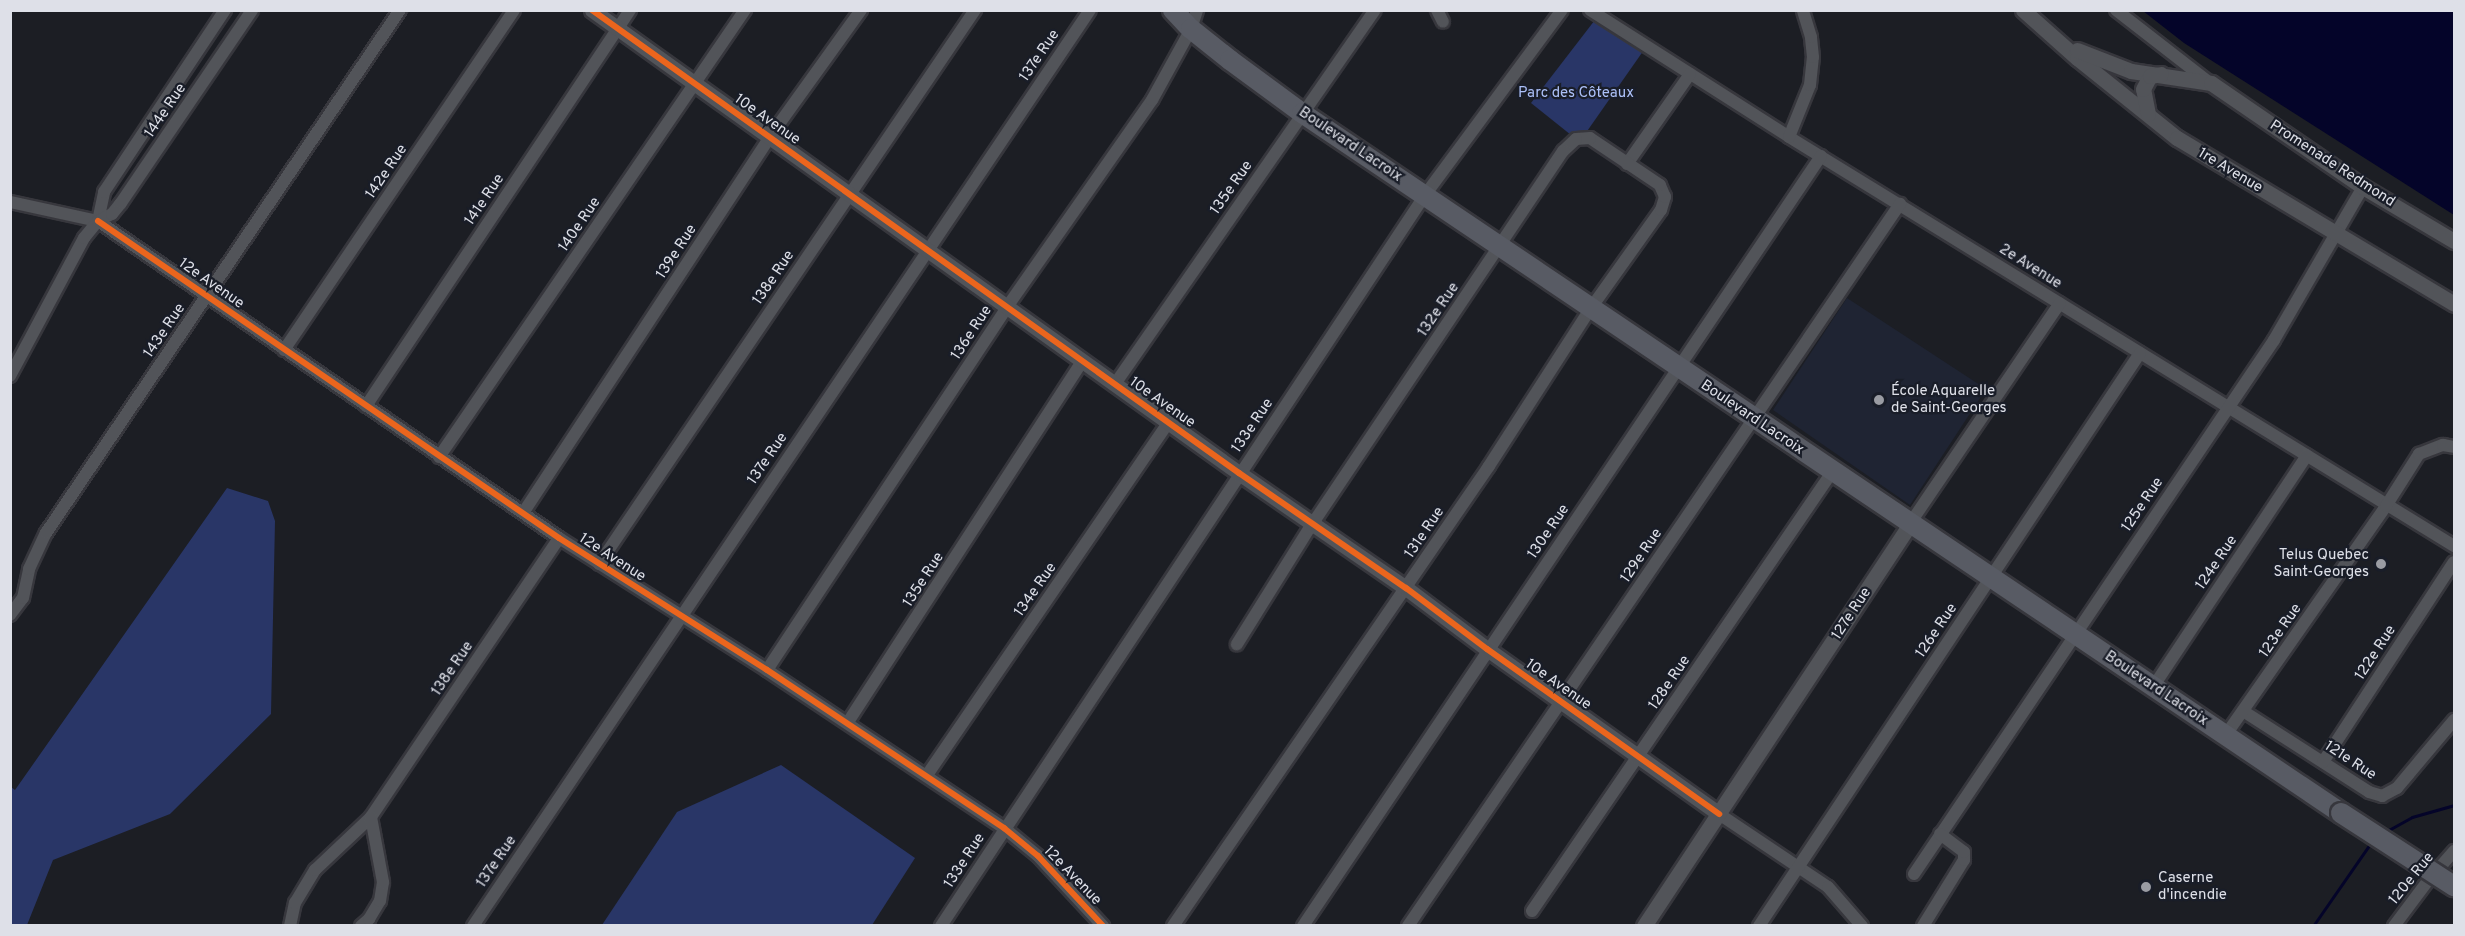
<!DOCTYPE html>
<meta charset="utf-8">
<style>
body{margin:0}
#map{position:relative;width:2465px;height:936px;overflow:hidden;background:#1c1e24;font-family:Overpass,sans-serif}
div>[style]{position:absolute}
.built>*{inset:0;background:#1f2433}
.green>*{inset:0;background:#293667}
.water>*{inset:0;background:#040429}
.stream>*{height:3px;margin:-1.5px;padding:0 1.5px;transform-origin:1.5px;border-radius:1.5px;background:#040429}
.roads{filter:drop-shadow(2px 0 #37373d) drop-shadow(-2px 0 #37373d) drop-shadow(0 2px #37373d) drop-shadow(0 -2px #37373d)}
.minor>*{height:12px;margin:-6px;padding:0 6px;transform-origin:6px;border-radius:6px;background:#525459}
.tertiary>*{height:15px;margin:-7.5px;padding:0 7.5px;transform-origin:7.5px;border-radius:7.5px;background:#525459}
.primary>*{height:20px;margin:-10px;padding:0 10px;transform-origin:10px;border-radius:10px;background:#585b64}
.bridges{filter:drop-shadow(2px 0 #37373d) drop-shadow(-2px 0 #37373d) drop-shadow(0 2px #37373d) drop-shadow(0 -2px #37373d)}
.primary-bridge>*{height:20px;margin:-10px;padding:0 10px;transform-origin:10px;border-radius:10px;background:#585b64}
.cycleway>*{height:6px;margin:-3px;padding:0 3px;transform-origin:3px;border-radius:3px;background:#eb651d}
.dots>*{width:16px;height:16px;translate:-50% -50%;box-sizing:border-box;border:3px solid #191d28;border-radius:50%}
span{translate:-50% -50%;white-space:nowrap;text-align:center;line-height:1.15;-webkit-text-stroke:4.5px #191d28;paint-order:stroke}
.street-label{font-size:15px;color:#dee0e8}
.park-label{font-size:15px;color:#acc0f8}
.poi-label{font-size:15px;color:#dee0e8}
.left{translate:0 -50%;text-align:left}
.right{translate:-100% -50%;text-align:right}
.frame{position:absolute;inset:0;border:12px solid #dee0e8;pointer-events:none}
</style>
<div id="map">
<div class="built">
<div style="clip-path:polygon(1847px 298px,1986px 389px,1910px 505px,1773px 410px)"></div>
</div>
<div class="green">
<div style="clip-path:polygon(1598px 16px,1646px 47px,1583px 137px,1576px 139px,1531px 103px)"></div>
<div style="clip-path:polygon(227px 488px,268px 501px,275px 521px,271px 714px,170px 814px,53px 860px,27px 925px,11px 925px,11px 787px,15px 790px)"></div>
<div style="clip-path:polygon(781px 765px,915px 858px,872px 925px,602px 925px,677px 812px)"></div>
</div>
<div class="water">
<div style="clip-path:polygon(2143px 11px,2454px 11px,2454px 215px,2184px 43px)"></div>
</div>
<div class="stream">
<div style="left:2385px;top:832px;width:31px;rotate:-29deg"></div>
<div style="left:2412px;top:817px;width:44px;rotate:-15.9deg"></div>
<div style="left:2313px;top:926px;width:103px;rotate:-55.2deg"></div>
</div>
<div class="roads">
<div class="minor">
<div style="left:1437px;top:10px;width:13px;rotate:63deg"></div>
<div style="left:1590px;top:10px;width:236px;rotate:32.5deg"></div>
<div style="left:1789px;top:137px;width:781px;rotate:31.59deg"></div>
<div style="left:2116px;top:10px;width:119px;rotate:37.8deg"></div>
<div style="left:1789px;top:137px;width:56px;rotate:-68deg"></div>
<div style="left:1810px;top:85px;width:28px;rotate:-84deg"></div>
<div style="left:1813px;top:57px;width:20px;rotate:-96deg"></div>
<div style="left:1811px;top:37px;width:28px;rotate:-107deg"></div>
<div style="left:1627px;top:164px;width:110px;rotate:-55deg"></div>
<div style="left:10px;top:202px;width:90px;rotate:12.2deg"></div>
<div style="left:98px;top:221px;width:559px;rotate:34.51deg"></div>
<div style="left:559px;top:538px;width:246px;rotate:32.4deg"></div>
<div style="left:767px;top:670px;width:285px;rotate:33.7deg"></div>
<div style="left:1004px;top:828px;width:44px;rotate:39.5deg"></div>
<div style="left:1038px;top:856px;width:96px;rotate:47.1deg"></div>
<div style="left:98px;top:221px;width:30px;rotate:-78deg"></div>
<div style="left:104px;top:192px;width:219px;rotate:-56.4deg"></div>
<div style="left:284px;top:350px;width:410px;rotate:-55.9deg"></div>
<div style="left:10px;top:376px;width:157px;rotate:-61.8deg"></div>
<div style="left:84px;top:238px;width:22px;rotate:-51deg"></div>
<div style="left:98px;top:221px;width:16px;rotate:-27deg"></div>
<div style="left:112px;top:214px;width:14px;rotate:-51deg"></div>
<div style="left:121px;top:203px;width:233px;rotate:-55.8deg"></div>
<div style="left:1115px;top:384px;width:455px;rotate:-55.2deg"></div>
<div style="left:366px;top:406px;width:476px;rotate:-56.3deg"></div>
<div style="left:439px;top:457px;width:542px;rotate:-55.61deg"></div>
<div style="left:523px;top:513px;width:448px;rotate:-56.7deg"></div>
<div style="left:769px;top:138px;width:158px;rotate:-54.3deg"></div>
<div style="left:1909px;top:525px;width:268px;rotate:-55.8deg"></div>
<div style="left:599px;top:564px;width:670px;rotate:-55.84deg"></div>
<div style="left:10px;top:615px;width:21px;rotate:-53deg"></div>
<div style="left:23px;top:598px;width:30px;rotate:-78deg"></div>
<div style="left:29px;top:569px;width:40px;rotate:-65deg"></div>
<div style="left:46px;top:533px;width:632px;rotate:-55.91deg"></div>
<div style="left:767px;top:670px;width:435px;rotate:-56.5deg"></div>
<div style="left:1007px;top:307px;width:253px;rotate:-55deg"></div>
<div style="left:1152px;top:100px;width:81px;rotate:-61.2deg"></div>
<div style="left:1191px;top:29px;width:20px;rotate:-72deg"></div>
<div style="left:2153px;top:687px;width:278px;rotate:-56.4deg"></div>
<div style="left:2243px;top:711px;width:150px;rotate:32.7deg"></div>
<div style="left:2369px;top:792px;width:14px;rotate:17deg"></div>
<div style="left:2382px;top:796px;width:17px;rotate:-28deg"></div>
<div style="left:2397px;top:788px;width:89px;rotate:-50deg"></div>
<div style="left:848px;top:722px;width:430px;rotate:-57deg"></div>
<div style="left:2225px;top:736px;width:281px;rotate:-55deg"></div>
<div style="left:2386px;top:506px;width:62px;rotate:-57.6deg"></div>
<div style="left:2419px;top:454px;width:26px;rotate:-21deg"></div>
<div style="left:2443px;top:445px;width:11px;rotate:10deg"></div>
<div style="left:2323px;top:762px;width:239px;rotate:-56.8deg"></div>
<div style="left:927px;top:775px;width:428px;rotate:-55.6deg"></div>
<div style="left:1719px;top:814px;width:131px;rotate:33.8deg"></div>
<div style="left:1828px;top:887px;width:52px;rotate:48.9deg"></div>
<div style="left:1914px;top:874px;width:644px;rotate:-56.01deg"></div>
<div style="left:2274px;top:340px;width:177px;rotate:-59.8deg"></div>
<div style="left:1532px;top:911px;width:532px;rotate:-55.65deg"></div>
<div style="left:290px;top:926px;width:24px;rotate:-78deg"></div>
<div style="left:295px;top:903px;width:39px;rotate:-59deg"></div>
<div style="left:315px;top:870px;width:77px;rotate:-43.4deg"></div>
<div style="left:371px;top:817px;width:336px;rotate:-56deg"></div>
<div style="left:361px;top:926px;width:11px;rotate:-41deg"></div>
<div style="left:369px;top:919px;width:21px;rotate:-59deg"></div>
<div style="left:380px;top:901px;width:19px;rotate:-81deg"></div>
<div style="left:383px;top:882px;width:66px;rotate:-100.5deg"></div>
<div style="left:473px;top:926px;width:1104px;rotate:-56.04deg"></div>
<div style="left:941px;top:926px;width:877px;rotate:-56.49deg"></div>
<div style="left:1425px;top:195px;width:230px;rotate:-53.5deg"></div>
<div style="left:1173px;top:926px;width:558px;rotate:-55.51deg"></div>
<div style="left:1489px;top:466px;width:188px;rotate:-57.2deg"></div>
<div style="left:1591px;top:308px;width:120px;rotate:-54.5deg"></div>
<div style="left:1661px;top:210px;width:14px;rotate:-73deg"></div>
<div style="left:1665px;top:197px;width:13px;rotate:-113deg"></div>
<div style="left:1660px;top:185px;width:84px;rotate:-146.1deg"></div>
<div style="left:1590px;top:138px;width:14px;rotate:176deg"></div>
<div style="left:1576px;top:139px;width:18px;rotate:137deg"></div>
<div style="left:1563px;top:151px;width:450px;rotate:123.9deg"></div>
<div style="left:1312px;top:524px;width:142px;rotate:122deg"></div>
<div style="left:1303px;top:926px;width:928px;rotate:-56.07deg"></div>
<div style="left:1408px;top:926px;width:874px;rotate:-55.73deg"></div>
<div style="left:1759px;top:926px;width:688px;rotate:-56.38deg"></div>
<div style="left:1923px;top:926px;width:78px;rotate:-58.2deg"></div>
<div style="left:1964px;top:860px;width:8px;rotate:-90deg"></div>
<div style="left:1964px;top:852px;width:30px;rotate:-143deg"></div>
<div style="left:2394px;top:926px;width:55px;rotate:-53.1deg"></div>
<div style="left:2427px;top:882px;width:41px;rotate:-48.9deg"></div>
</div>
<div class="tertiary">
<div style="left:592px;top:10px;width:796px;rotate:35.59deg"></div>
<div style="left:1239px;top:473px;width:203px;rotate:34.6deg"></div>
<div style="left:1406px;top:588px;width:101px;rotate:37deg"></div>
<div style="left:1487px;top:649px;width:285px;rotate:35.4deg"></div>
<div style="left:2023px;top:10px;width:72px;rotate:41.6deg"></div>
<div style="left:2077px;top:58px;width:128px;rotate:38.7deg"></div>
<div style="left:2177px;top:138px;width:323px;rotate:30.9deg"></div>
<div style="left:2077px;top:50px;width:58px;rotate:21.3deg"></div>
<div style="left:2131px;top:71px;width:81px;rotate:8.5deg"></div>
<div style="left:2211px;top:83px;width:184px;rotate:34.4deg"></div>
<div style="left:2363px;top:187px;width:106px;rotate:30.7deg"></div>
<div style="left:2148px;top:114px;width:25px;rotate:-101deg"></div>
<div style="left:2143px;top:89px;width:15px;rotate:-62deg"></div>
<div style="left:2150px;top:76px;width:11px;rotate:-10deg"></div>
<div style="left:1644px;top:926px;width:481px;rotate:-56.5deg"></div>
</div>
<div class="primary">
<div style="left:1173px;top:10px;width:26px;rotate:47deg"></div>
<div style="left:1191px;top:29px;width:50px;rotate:38.5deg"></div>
<div style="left:1230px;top:60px;width:89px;rotate:36.4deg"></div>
<div style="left:1302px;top:113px;width:1253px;rotate:33.97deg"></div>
</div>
</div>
<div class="bridges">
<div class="primary-bridge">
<div style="left:2341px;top:813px;width:135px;rotate:32.9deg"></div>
</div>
</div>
<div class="cycleway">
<div style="left:592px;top:10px;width:796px;rotate:35.59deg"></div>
<div style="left:1239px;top:473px;width:203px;rotate:34.6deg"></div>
<div style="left:1406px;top:588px;width:101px;rotate:37deg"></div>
<div style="left:1487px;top:649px;width:285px;rotate:35.4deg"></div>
<div style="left:98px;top:221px;width:559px;rotate:34.51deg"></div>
<div style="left:559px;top:538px;width:246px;rotate:32.4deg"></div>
<div style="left:767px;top:670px;width:285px;rotate:33.7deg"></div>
<div style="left:1004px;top:828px;width:44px;rotate:39.5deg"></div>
<div style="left:1038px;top:856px;width:96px;rotate:47.1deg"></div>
</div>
<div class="dots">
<div style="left:1879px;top:400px;background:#9a9ca3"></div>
<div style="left:2381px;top:564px;background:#9a9ca3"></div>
<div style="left:2146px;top:887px;background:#9a9ca3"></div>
</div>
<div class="street-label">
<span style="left:1040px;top:56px;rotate:-56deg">137e Rue</span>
<span style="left:166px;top:111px;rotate:-56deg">144e Rue</span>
<span style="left:767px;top:120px;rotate:35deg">10e Avenue</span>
<span style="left:1350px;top:145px;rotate:34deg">Boulevard Lacroix</span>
<span style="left:2332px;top:164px;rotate:33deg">Promenade Redmond</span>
<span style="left:2230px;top:171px;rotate:31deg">1re Avenue</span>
<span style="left:387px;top:172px;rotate:-56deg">142e Rue</span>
<span style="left:1232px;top:188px;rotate:-55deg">135e Rue</span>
<span style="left:485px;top:200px;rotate:-56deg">141e Rue</span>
<span style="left:580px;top:225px;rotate:-56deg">140e Rue</span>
<span style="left:677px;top:252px;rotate:-57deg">139e Rue</span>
<span style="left:2030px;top:267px;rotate:32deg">2e Avenue</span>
<span style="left:774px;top:278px;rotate:-56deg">138e Rue</span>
<span style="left:211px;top:284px;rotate:35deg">12e Avenue</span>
<span style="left:1439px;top:310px;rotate:-56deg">132e Rue</span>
<span style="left:165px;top:331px;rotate:-56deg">143e Rue</span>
<span style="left:972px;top:333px;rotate:-57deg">136e Rue</span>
<span style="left:1162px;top:403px;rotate:35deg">10e Avenue</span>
<span style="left:1752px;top:418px;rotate:34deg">Boulevard Lacroix</span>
<span style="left:1253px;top:426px;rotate:-56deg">133e Rue</span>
<span style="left:768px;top:459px;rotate:-56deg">137e Rue</span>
<span style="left:2143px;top:505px;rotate:-56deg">125e Rue</span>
<span style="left:1549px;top:532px;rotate:-56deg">130e Rue</span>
<span style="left:1425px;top:533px;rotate:-56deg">131e Rue</span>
<span style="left:1642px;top:556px;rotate:-56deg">129e Rue</span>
<span style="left:612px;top:558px;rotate:33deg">12e Avenue</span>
<span style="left:2217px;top:563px;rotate:-56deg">124e Rue</span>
<span style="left:924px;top:580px;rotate:-57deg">135e Rue</span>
<span style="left:1036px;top:590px;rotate:-55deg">134e Rue</span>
<span style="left:1852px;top:614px;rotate:-57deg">127e Rue</span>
<span style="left:1937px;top:631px;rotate:-56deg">126e Rue</span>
<span style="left:2281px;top:631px;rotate:-55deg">123e Rue</span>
<span style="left:2376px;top:653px;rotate:-57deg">122e Rue</span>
<span style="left:453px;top:669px;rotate:-56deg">138e Rue</span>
<span style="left:1670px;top:683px;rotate:-56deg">128e Rue</span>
<span style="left:1558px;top:685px;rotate:35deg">10e Avenue</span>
<span style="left:2156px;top:689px;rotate:34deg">Boulevard Lacroix</span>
<span style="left:2350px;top:761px;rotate:33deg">121e Rue</span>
<span style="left:965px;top:861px;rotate:-57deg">133e Rue</span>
<span style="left:497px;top:862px;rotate:-56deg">137e Rue</span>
<span style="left:1072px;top:876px;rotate:46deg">12e Avenue</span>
<span style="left:2412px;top:879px;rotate:-51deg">120e Rue</span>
</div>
<div class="park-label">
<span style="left:1576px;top:94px">Parc des Côteaux</span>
</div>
<div class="poi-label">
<span class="left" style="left:1891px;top:400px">École Aquarelle<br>de Saint-Georges</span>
<span class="right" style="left:2369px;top:564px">Telus Quebec<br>Saint-Georges</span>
<span class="left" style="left:2158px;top:887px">Caserne<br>d'incendie</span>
</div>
<div class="frame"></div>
</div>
